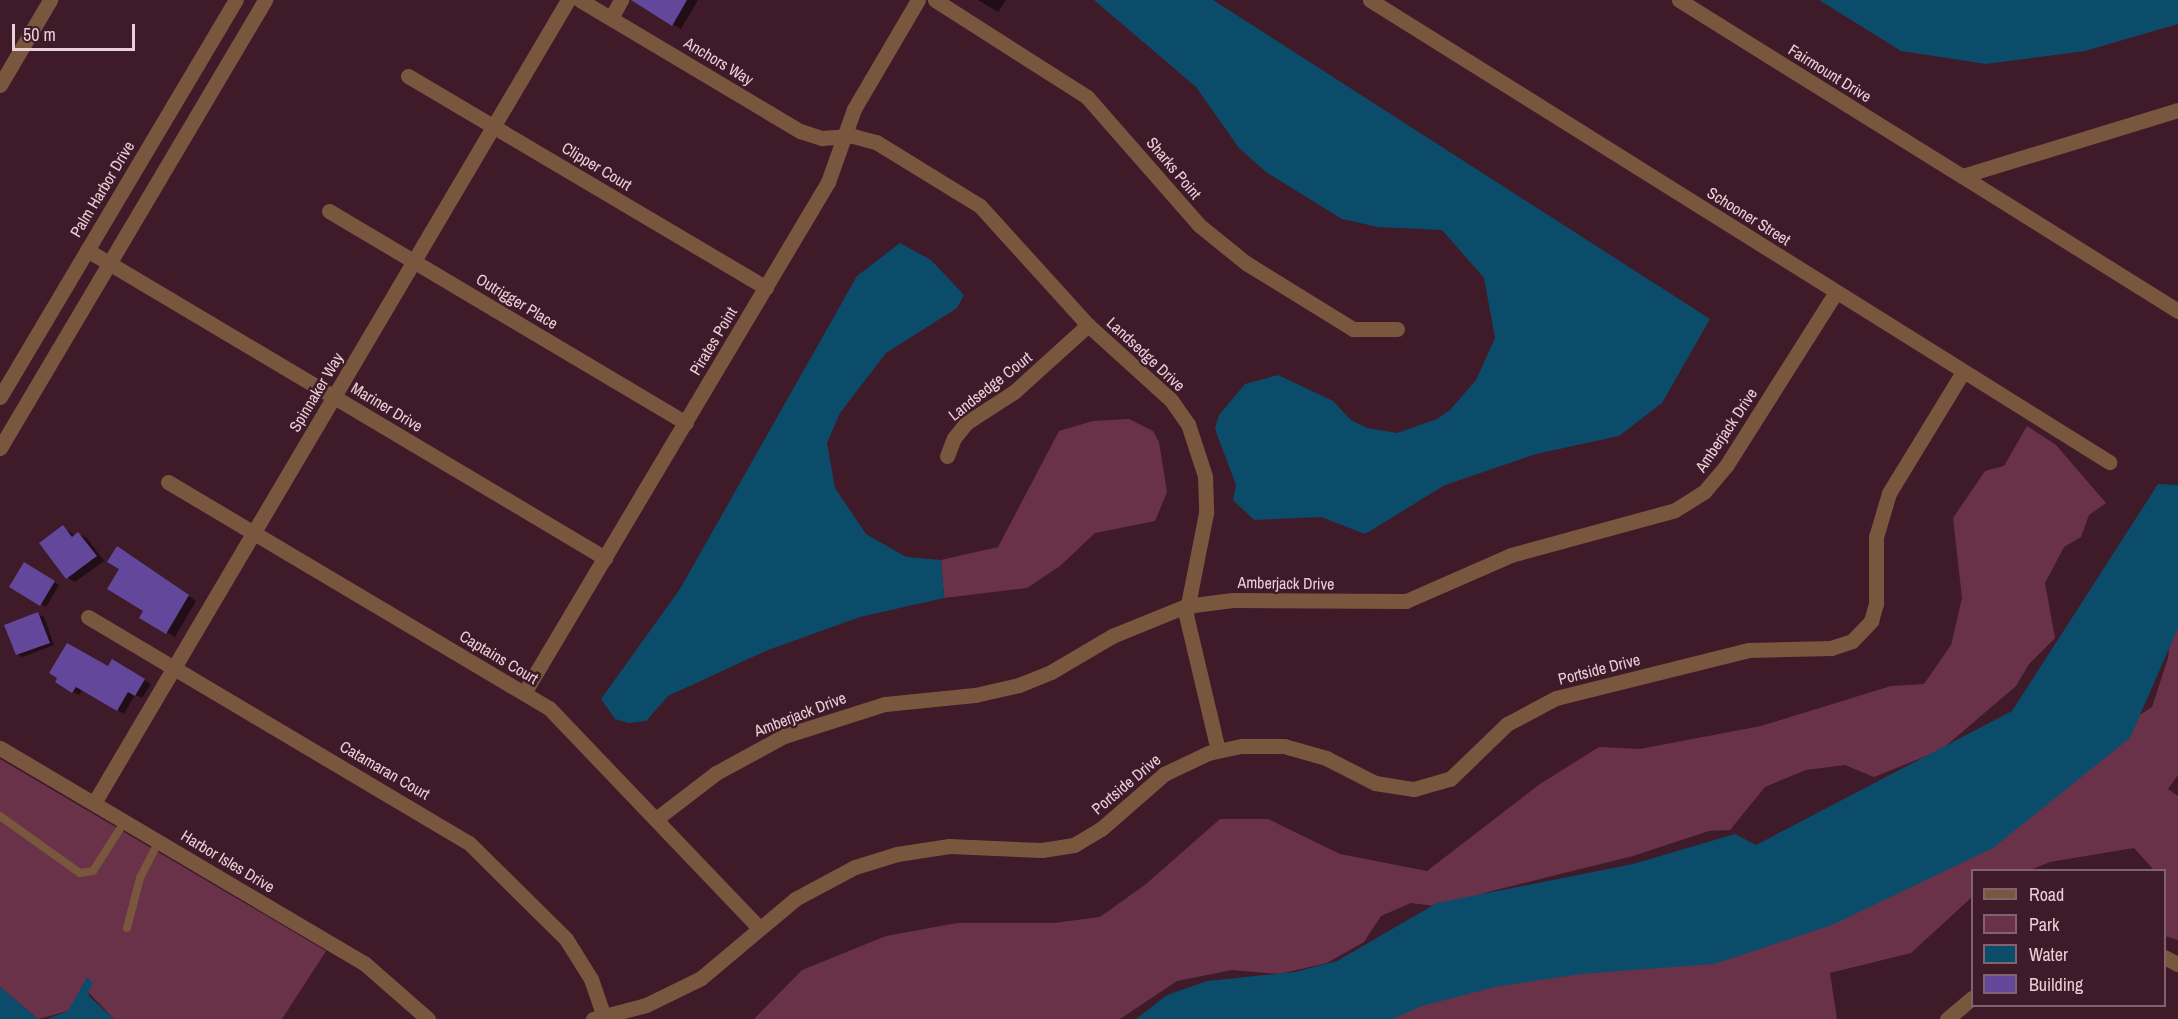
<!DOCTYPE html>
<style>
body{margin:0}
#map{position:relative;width:2178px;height:1019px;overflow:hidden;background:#3f1a29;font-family:"Archivo Narrow",sans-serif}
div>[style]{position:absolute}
.green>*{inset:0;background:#693249}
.water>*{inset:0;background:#0c4c6b}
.shadow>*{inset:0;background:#0007}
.building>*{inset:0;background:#62479b}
.lane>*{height:8px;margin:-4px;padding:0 4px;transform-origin:4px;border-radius:4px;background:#79563e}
.street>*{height:15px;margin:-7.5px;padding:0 7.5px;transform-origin:7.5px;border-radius:7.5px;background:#79563e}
span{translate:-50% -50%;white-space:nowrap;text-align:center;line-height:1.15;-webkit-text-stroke:5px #3f1a29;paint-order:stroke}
.street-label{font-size:16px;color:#e9cfd8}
.legend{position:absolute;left:1971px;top:869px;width:195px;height:138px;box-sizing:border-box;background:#3f1a29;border:2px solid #83626f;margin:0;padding:8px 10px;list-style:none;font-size:18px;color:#e9cfd8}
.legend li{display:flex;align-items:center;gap:12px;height:30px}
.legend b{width:30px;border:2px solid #83626f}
.scale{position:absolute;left:12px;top:24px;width:123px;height:27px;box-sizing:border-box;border:3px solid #e9cfd8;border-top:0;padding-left:8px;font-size:18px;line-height:21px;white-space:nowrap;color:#e9cfd8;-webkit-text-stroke:4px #3f1a29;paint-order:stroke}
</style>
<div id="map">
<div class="green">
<div style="clip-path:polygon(1129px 419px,1153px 431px,1159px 442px,1167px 492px,1155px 521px,1095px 533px,1060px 566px,1027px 588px,944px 598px,941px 560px,998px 547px,1059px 431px,1093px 421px)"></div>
<div style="clip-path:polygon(2027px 426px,2056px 445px,2106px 503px,2089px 515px,2081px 537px,2064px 547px,2045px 583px,2055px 638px,2029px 664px,2016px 686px,1941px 750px,1874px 777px,1845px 765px,1806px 770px,1765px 787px,1730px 830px,1709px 831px,1633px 856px,1484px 893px,1451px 908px,1411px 903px,1381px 916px,1364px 942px,1327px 963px,1279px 974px,1232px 970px,1177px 981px,1120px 1019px,754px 1019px,802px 970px,886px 936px,957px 923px,1054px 923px,1100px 917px,1146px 884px,1220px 819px,1268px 819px,1340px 854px,1427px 871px,1540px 784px,1599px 747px,1640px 749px,1761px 726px,1891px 686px,1924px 684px,1951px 645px,1962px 598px,1953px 518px,1985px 471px,2004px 466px)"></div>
<div style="clip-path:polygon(2178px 602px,2178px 775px,2168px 789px,2178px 796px,2178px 940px,2165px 936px,2164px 870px,2154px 870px,2134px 848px,2050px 862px,2030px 870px,1972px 870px,1972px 897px,1911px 953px,1830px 973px,1837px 1019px,1362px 1019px,2108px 736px,2152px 707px,2168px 658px,2173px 611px)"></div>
<div style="clip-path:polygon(0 759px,326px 951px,282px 1019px,114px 1019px,88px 992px,68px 1011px,38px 1019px,0 987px)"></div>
</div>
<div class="water">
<div style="clip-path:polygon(1094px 0,1213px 0,1710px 319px,1662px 403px,1619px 436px,1536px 454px,1445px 485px,1365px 534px,1321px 517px,1254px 520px,1233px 500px,1236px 485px,1215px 429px,1219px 415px,1245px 384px,1278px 375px,1333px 401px,1351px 420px,1367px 428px,1397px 433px,1437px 419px,1450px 410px,1476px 380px,1495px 338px,1484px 278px,1442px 230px,1378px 227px,1342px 219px,1266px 172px,1239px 148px,1196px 87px)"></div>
<div style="clip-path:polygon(1819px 0,2178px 0,2178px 24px,2085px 51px,1986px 64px,1901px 51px)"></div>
<div style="clip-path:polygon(900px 243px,931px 260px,964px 295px,957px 308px,886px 353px,840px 413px,827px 443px,835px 488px,866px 534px,906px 557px,941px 560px,944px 598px,860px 617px,768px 650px,668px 696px,646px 721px,629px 723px,615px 719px,601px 699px,680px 589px,857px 276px)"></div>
<div style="clip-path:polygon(2158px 484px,2178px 485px,2178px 628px,2130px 738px,1993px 848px,1832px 925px,1714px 964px,1581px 974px,1495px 987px,1422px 1006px,1392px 1019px,1136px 1019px,1167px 995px,1207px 981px,1295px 972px,1337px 961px,1437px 903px,1633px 864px,1735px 834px,1756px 845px,2012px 711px)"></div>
<div style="clip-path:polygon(87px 977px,93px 984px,88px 992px,90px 997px,114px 1019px,47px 1019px,68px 1011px)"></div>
<div style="clip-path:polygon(0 987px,38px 1019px,0 1019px)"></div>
</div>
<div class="shadow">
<div style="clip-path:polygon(645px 0,698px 0,681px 29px,642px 6px)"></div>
<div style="clip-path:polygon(978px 0,1006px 0,998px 12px)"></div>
<div style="clip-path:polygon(63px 527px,75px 536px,78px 534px,87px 538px,104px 561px,75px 582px,67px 577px)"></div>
<div style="clip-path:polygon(125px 553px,196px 601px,175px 637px,141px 617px,145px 610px,121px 569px)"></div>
<div style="clip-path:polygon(24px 564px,59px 585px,46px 607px,11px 587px)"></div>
<div style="clip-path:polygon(38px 614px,44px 617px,54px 645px,22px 657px,17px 654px)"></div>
<div style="clip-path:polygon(113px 661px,151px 684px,142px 698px,135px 695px,124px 714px,83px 689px,79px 695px,57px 682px,109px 668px)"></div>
</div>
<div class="building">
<div style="clip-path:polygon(631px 0,687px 0,672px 26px)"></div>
<div style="clip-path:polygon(63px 525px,72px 537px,78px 532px,97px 556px,66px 579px,39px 543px)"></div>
<div style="clip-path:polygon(117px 546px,189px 595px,166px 634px,139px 618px,143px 611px,107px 589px,119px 569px,107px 562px)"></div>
<div style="clip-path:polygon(24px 562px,55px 581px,40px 606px,9px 587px)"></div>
<div style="clip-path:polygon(38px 612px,50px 643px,16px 655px,4px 625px)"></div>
<div style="clip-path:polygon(67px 643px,108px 666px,112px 659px,145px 679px,135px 696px,128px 692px,117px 711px,76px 687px,72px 693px,55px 682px,57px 678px,49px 673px)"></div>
</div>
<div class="lane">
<div style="left:0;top:816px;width:98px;rotate:35.5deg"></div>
<div style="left:80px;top:873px;width:13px;rotate:-9deg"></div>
<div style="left:93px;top:871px;width:59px;rotate:-57.4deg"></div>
<div style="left:127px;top:928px;width:52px;rotate:-75.4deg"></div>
<div style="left:140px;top:878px;width:42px;rotate:-62.8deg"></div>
</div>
<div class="street">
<div style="left:580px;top:0;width:256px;rotate:30.8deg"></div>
<div style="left:800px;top:131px;width:23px;rotate:18deg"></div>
<div style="left:822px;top:138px;width:31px;rotate:-4deg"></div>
<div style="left:853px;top:136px;width:24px;rotate:15deg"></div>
<div style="left:876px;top:142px;width:122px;rotate:31.6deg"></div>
<div style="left:980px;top:206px;width:161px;rotate:47.8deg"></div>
<div style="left:1088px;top:325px;width:112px;rotate:42.1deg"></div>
<div style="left:1171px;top:400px;width:29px;rotate:55deg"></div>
<div style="left:1188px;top:424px;width:55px;rotate:71.9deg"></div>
<div style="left:1205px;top:476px;width:37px;rotate:88deg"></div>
<div style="left:1206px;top:513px;width:104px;rotate:101.1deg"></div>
<div style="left:1186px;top:615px;width:139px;rotate:76.7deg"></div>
<div style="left:935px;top:0;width:180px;rotate:32.5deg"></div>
<div style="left:1087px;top:97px;width:170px;rotate:48.8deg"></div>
<div style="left:1199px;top:225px;width:60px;rotate:39deg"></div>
<div style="left:1246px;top:263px;width:126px;rotate:31.7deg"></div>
<div style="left:1353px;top:329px;width:44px"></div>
<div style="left:1370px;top:0;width:872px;rotate:32.01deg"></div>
<div style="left:1679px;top:0;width:333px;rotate:31.9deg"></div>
<div style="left:611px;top:18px;width:21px;rotate:-61deg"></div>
<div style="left:408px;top:76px;width:416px;rotate:30.6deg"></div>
<div style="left:0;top:85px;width:99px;rotate:-59.5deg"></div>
<div style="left:2178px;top:110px;width:226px;rotate:163deg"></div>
<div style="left:1962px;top:176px;width:255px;rotate:32deg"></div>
<div style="left:329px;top:211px;width:415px;rotate:30.7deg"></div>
<div style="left:87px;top:250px;width:603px;rotate:30.74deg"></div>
<div style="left:0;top:397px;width:462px;rotate:-59.3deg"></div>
<div style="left:0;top:448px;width:521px;rotate:-59.39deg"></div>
<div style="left:947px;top:456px;width:19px;rotate:-69deg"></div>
<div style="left:954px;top:438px;width:19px;rotate:-51deg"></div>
<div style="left:966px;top:423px;width:57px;rotate:-32.9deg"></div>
<div style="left:1014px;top:392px;width:100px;rotate:-42.2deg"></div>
<div style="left:168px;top:482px;width:443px;rotate:30.7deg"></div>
<div style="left:549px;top:708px;width:304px;rotate:46.3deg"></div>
<div style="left:88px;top:617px;width:443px;rotate:30.7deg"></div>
<div style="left:469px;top:843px;width:136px;rotate:44.7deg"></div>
<div style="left:566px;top:939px;width:47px;rotate:58deg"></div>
<div style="left:591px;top:979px;width:39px;rotate:71deg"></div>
<div style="left:524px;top:693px;width:595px;rotate:-59.25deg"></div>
<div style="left:828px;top:182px;width:77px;rotate:-70.4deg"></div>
<div style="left:854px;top:109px;width:126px;rotate:-59.6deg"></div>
<div style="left:0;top:748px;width:423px;rotate:30.6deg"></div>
<div style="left:364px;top:963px;width:85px;rotate:41.2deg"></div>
<div style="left:94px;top:803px;width:932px;rotate:-59.45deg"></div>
<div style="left:656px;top:819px;width:76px;rotate:-37.5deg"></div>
<div style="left:716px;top:773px;width:77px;rotate:-28.6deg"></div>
<div style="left:784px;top:736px;width:106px;rotate:-17.6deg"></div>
<div style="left:885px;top:704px;width:90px;rotate:-5.7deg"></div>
<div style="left:975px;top:695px;width:45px;rotate:-12.8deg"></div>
<div style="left:1019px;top:685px;width:35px;rotate:-22deg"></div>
<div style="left:1051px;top:672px;width:71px;rotate:-30.5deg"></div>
<div style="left:1112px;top:636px;width:80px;rotate:-22.1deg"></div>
<div style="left:1186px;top:606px;width:47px;rotate:-7.3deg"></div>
<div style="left:1233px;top:600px;width:173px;rotate:0.3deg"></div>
<div style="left:1406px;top:601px;width:115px;rotate:-23.7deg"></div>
<div style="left:1511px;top:555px;width:170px;rotate:-15.3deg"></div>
<div style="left:1675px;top:510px;width:34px;rotate:-32deg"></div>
<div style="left:1704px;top:492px;width:34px;rotate:-50deg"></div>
<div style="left:1726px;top:466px;width:206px;rotate:-57.7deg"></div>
<div style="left:2164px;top:957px;width:16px;rotate:27deg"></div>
<div style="left:593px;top:1019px;width:55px;rotate:-14.8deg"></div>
<div style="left:646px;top:1005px;width:61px;rotate:-26.1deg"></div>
<div style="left:701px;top:978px;width:123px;rotate:-40deg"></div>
<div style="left:795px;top:899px;width:68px;rotate:-28.1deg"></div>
<div style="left:855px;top:867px;width:44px;rotate:-17.2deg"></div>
<div style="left:897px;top:854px;width:53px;rotate:-8.7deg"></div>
<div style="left:949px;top:846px;width:93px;rotate:2.5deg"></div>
<div style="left:1042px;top:850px;width:32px;rotate:-9deg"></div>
<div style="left:1074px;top:845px;width:31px;rotate:-31deg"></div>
<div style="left:1101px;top:829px;width:84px;rotate:-41.1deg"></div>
<div style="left:1164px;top:774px;width:49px;rotate:-25.5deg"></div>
<div style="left:1208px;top:753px;width:35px;rotate:-12deg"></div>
<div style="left:1242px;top:746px;width:42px"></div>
<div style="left:1284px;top:746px;width:44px;rotate:15.9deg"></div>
<div style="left:1326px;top:758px;width:55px;rotate:27deg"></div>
<div style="left:1375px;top:783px;width:39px;rotate:9deg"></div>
<div style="left:1414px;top:789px;width:37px;rotate:-16deg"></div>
<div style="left:1450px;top:779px;width:79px;rotate:-44deg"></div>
<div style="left:1507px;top:724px;width:55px;rotate:-28deg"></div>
<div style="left:1556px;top:698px;width:198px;rotate:-14deg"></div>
<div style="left:1748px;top:650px;width:83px;rotate:-1.4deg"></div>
<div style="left:1831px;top:648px;width:22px;rotate:-18deg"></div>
<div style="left:1852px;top:641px;width:28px;rotate:-46deg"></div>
<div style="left:1871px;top:621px;width:18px;rotate:-74deg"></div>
<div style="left:1876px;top:604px;width:67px;rotate:-90deg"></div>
<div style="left:1876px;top:537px;width:46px;rotate:-73.5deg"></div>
<div style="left:1889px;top:493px;width:142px;rotate:-58.6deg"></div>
<div style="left:1947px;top:1019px;width:33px;rotate:-40deg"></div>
</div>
<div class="street-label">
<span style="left:719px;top:61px;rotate:31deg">Anchors Way</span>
<span style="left:1830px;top:73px;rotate:32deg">Fairmount Drive</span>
<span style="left:597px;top:166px;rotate:31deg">Clipper Court</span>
<span style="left:1174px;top:168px;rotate:50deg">Sharks Point</span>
<span style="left:102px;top:189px;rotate:-59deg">Palm Harbor Drive</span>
<span style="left:1749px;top:216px;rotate:32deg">Schooner Street</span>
<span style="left:517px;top:301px;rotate:31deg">Outrigger Place</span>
<span style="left:713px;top:341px;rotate:-59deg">Pirates Point</span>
<span style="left:1146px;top:354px;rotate:43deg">Landsedge Drive</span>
<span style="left:990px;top:386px;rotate:-38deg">Landsedge Court</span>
<span style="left:316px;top:392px;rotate:-59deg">Spinnaker Way</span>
<span style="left:387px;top:407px;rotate:31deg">Mariner Drive</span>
<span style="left:1726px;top:430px;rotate:-56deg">Amberjack Drive</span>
<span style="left:1286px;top:583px;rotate:1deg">Amberjack Drive</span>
<span style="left:499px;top:657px;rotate:31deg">Captains Court</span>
<span style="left:1599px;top:669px;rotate:-14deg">Portside Drive</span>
<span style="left:800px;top:714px;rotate:-21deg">Amberjack Drive</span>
<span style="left:385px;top:770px;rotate:30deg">Catamaran Court</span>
<span style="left:1126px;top:784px;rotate:-40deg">Portside Drive</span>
<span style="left:228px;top:861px;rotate:31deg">Harbor Isles Drive</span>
</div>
<ul class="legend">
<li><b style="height:8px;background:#79563e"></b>Road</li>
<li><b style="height:16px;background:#693249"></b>Park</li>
<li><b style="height:16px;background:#0c4c6b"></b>Water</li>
<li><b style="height:16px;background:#62479b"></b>Building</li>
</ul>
<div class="scale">50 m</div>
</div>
